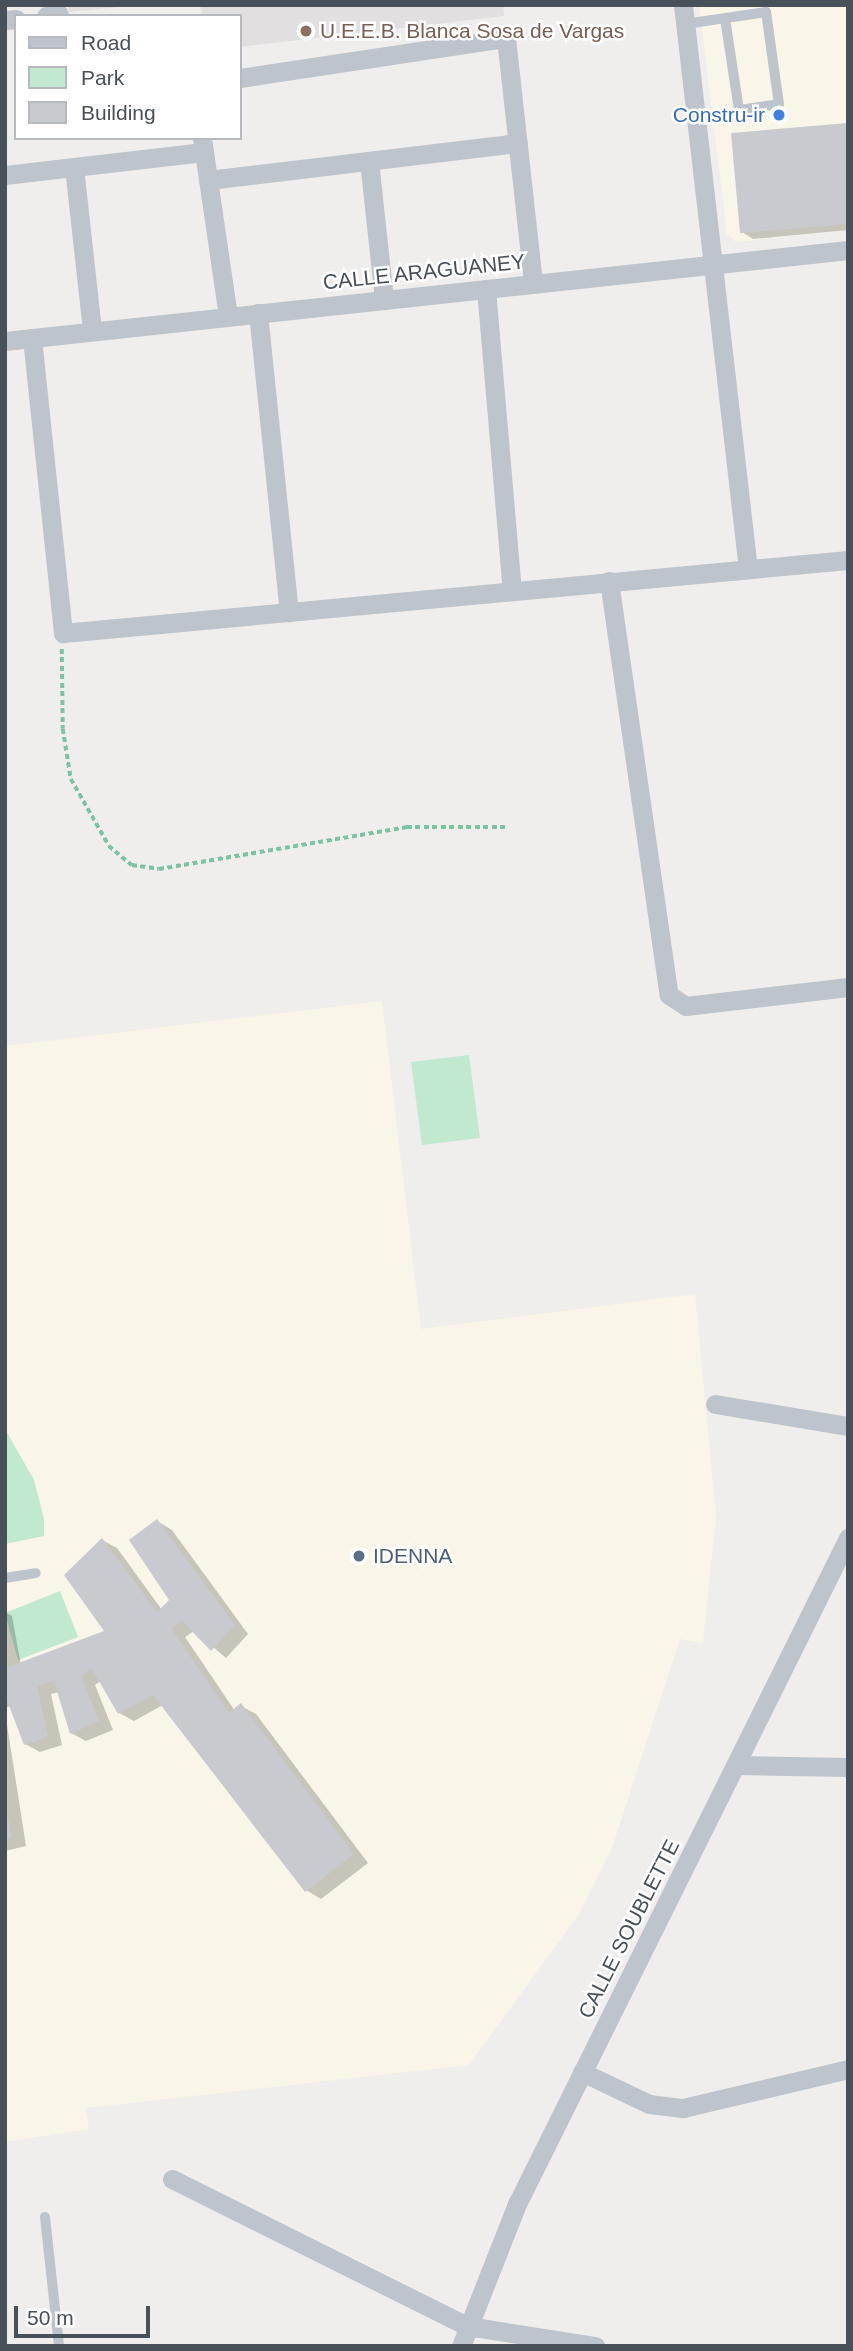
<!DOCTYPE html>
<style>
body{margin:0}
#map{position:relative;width:853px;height:2351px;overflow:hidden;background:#f0eded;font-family:Helvetica,sans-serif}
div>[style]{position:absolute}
.commercial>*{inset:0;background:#f9f5e8}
.education>*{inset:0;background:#e1dfdf}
.green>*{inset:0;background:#c0e9d0}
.shadow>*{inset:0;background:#0003}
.building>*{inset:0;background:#c9cad0}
.path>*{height:3.5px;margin-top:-1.75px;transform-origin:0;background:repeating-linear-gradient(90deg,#7cc4a1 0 5px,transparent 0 8.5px)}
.service>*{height:10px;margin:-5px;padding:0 5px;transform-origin:5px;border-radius:5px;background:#bdc4cb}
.minor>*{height:19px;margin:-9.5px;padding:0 9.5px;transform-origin:9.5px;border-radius:9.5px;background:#bdc4cb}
.dots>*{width:19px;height:19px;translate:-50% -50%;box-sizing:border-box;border:4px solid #fff;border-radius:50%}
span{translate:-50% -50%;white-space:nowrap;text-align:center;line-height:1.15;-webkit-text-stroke:5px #fff;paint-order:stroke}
.education-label{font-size:21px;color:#785e54}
.left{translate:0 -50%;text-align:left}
.shop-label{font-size:21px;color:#366cbe}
.right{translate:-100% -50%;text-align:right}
.street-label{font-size:21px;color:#485059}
.service-label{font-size:21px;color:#4e5e75}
.frame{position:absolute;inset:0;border:7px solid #485059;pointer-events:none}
.legend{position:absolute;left:14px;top:14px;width:228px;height:126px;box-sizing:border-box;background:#fff;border:2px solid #b6b9bd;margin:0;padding:9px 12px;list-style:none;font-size:21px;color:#485059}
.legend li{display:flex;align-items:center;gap:14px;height:35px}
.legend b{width:35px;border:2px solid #b6b9bd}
.scale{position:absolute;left:14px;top:2306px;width:136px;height:32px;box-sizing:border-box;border:4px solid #485059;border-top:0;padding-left:9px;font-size:21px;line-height:24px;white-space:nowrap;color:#485059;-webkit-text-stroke:5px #fff;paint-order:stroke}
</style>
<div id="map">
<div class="commercial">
<div style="clip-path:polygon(699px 5px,848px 5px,848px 230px,736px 242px,727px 234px)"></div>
<div style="clip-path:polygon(382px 1001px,421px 1329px,695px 1294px,716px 1516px,703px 1643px,680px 1639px,612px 1848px,579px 1914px,469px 2065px,86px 2108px,89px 2129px,5px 2142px,5px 1046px)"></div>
</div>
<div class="education">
<div style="clip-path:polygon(68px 5px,139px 5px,69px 12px)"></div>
<div style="clip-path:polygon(201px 5px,503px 5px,504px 16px,240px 47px,240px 16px,202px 16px)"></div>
</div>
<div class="green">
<div style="clip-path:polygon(469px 1055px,480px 1138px,422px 1145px,411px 1062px)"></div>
<div style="clip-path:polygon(5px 1429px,34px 1480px,44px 1519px,44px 1536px,5px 1544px)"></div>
<div style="clip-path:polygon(60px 1591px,78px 1637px,18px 1660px,5px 1613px)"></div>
</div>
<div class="shadow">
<div style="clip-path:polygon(848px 124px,848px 230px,753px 239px,742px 232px)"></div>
<div style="clip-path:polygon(157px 1521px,172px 1530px,248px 1634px,226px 1658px,194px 1631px,185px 1637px,235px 1711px,241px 1706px,256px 1714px,368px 1863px,321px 1899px,306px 1890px,163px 1705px,134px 1721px,119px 1713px,101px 1681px,95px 1685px,113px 1730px,86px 1741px,71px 1733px,59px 1692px,51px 1694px,62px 1745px,40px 1752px,25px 1744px,13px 1705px,5px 1708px,5px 1612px,12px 1616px,21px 1665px,107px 1632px,102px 1540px,117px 1548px,162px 1610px,172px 1601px)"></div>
<div style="clip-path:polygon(5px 1712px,26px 1846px,5px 1851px)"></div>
</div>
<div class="building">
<div style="clip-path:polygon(848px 123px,848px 224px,740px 233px,731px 133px)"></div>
<div style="clip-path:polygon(157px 1519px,235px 1625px,211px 1651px,182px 1621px,171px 1628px,229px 1713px,241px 1703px,354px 1854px,305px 1892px,153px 1695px,118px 1714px,92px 1669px,81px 1676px,99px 1721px,70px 1734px,54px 1681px,37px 1686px,48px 1737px,24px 1745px,5px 1695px,5px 1658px,8px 1667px,104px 1631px,64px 1575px,102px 1538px,157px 1612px,169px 1600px,129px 1540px)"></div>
<div style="clip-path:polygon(5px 1803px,12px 1838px,5px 1840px)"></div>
</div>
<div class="path">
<div style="left:62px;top:649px;width:80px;rotate:89.3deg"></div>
<div style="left:63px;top:729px;width:51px;rotate:80.9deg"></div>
<div style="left:71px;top:779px;width:77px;rotate:60.4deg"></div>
<div style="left:109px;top:846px;width:30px;rotate:40deg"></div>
<div style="left:132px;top:865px;width:27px;rotate:8deg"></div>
<div style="left:159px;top:869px;width:252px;rotate:-9.6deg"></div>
<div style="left:407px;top:827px;width:98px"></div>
</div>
<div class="service">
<div style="left:685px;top:24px;width:82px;rotate:-8.4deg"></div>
<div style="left:766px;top:12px;width:93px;rotate:82deg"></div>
<div style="left:779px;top:104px;width:40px;rotate:171.5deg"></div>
<div style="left:739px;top:110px;width:93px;rotate:-98.7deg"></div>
<div style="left:5px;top:1578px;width:31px;rotate:-9deg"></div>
<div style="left:45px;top:2217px;width:130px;rotate:83.8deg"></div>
</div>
<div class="minor">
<div style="left:683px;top:5px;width:568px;rotate:83.43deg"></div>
<div style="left:46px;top:16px;width:13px;rotate:-9deg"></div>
<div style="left:5px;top:20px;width:11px;rotate:-5deg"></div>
<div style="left:240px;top:78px;width:269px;rotate:-8.6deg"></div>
<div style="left:506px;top:38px;width:247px;rotate:83.7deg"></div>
<div style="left:202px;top:138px;width:180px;rotate:81.7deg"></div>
<div style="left:369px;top:161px;width:140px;rotate:83.8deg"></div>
<div style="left:74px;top:167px;width:165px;rotate:83.7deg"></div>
<div style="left:5px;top:175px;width:200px;rotate:-6.6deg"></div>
<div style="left:208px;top:180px;width:312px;rotate:-6.8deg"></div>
<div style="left:486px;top:289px;width:302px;rotate:85.1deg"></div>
<div style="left:258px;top:313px;width:301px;rotate:84.1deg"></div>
<div style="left:32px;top:338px;width:297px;rotate:84deg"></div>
<div style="left:63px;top:633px;width:788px;rotate:-5.31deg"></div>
<div style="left:5px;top:341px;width:848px;rotate:-6.16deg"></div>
<div style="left:609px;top:581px;width:418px;rotate:81.8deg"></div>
<div style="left:669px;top:995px;width:20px;rotate:33deg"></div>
<div style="left:686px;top:1006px;width:163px;rotate:-6.7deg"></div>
<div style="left:715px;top:1404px;width:135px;rotate:9.4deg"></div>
<div style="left:736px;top:1765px;width:112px;rotate:1deg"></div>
<div style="left:582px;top:2072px;width:74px;rotate:25.5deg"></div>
<div style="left:649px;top:2104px;width:34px;rotate:7deg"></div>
<div style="left:683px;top:2108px;width:170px;rotate:-13.3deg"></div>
<div style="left:172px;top:2179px;width:330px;rotate:26.5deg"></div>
<div style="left:467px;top:2326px;width:130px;rotate:8.9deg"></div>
<div style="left:461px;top:2346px;width:153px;rotate:-68.5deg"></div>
<div style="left:517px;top:2204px;width:744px;rotate:-63.57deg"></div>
</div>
<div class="dots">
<div style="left:306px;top:31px;background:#8d6e63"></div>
<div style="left:779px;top:115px;background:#3f7fe0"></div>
<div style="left:359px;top:1556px;background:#5c6f8a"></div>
</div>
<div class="education-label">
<span class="left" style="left:320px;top:31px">U.E.E.B. Blanca Sosa de Vargas</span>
</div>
<div class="shop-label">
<span class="right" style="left:765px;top:115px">Constru-ir</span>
</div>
<div class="street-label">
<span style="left:424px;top:272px;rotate:-6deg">CALLE ARAGUANEY</span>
<span style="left:629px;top:1929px;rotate:-63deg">CALLE SOUBLETTE</span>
</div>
<div class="service-label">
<span class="left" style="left:373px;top:1556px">IDENNA</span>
</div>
<div class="frame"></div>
<ul class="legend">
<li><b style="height:9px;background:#bdc4cb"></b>Road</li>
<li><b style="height:19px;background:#c0e9d0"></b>Park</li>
<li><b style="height:19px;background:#c9cad0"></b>Building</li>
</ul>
<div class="scale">50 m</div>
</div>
